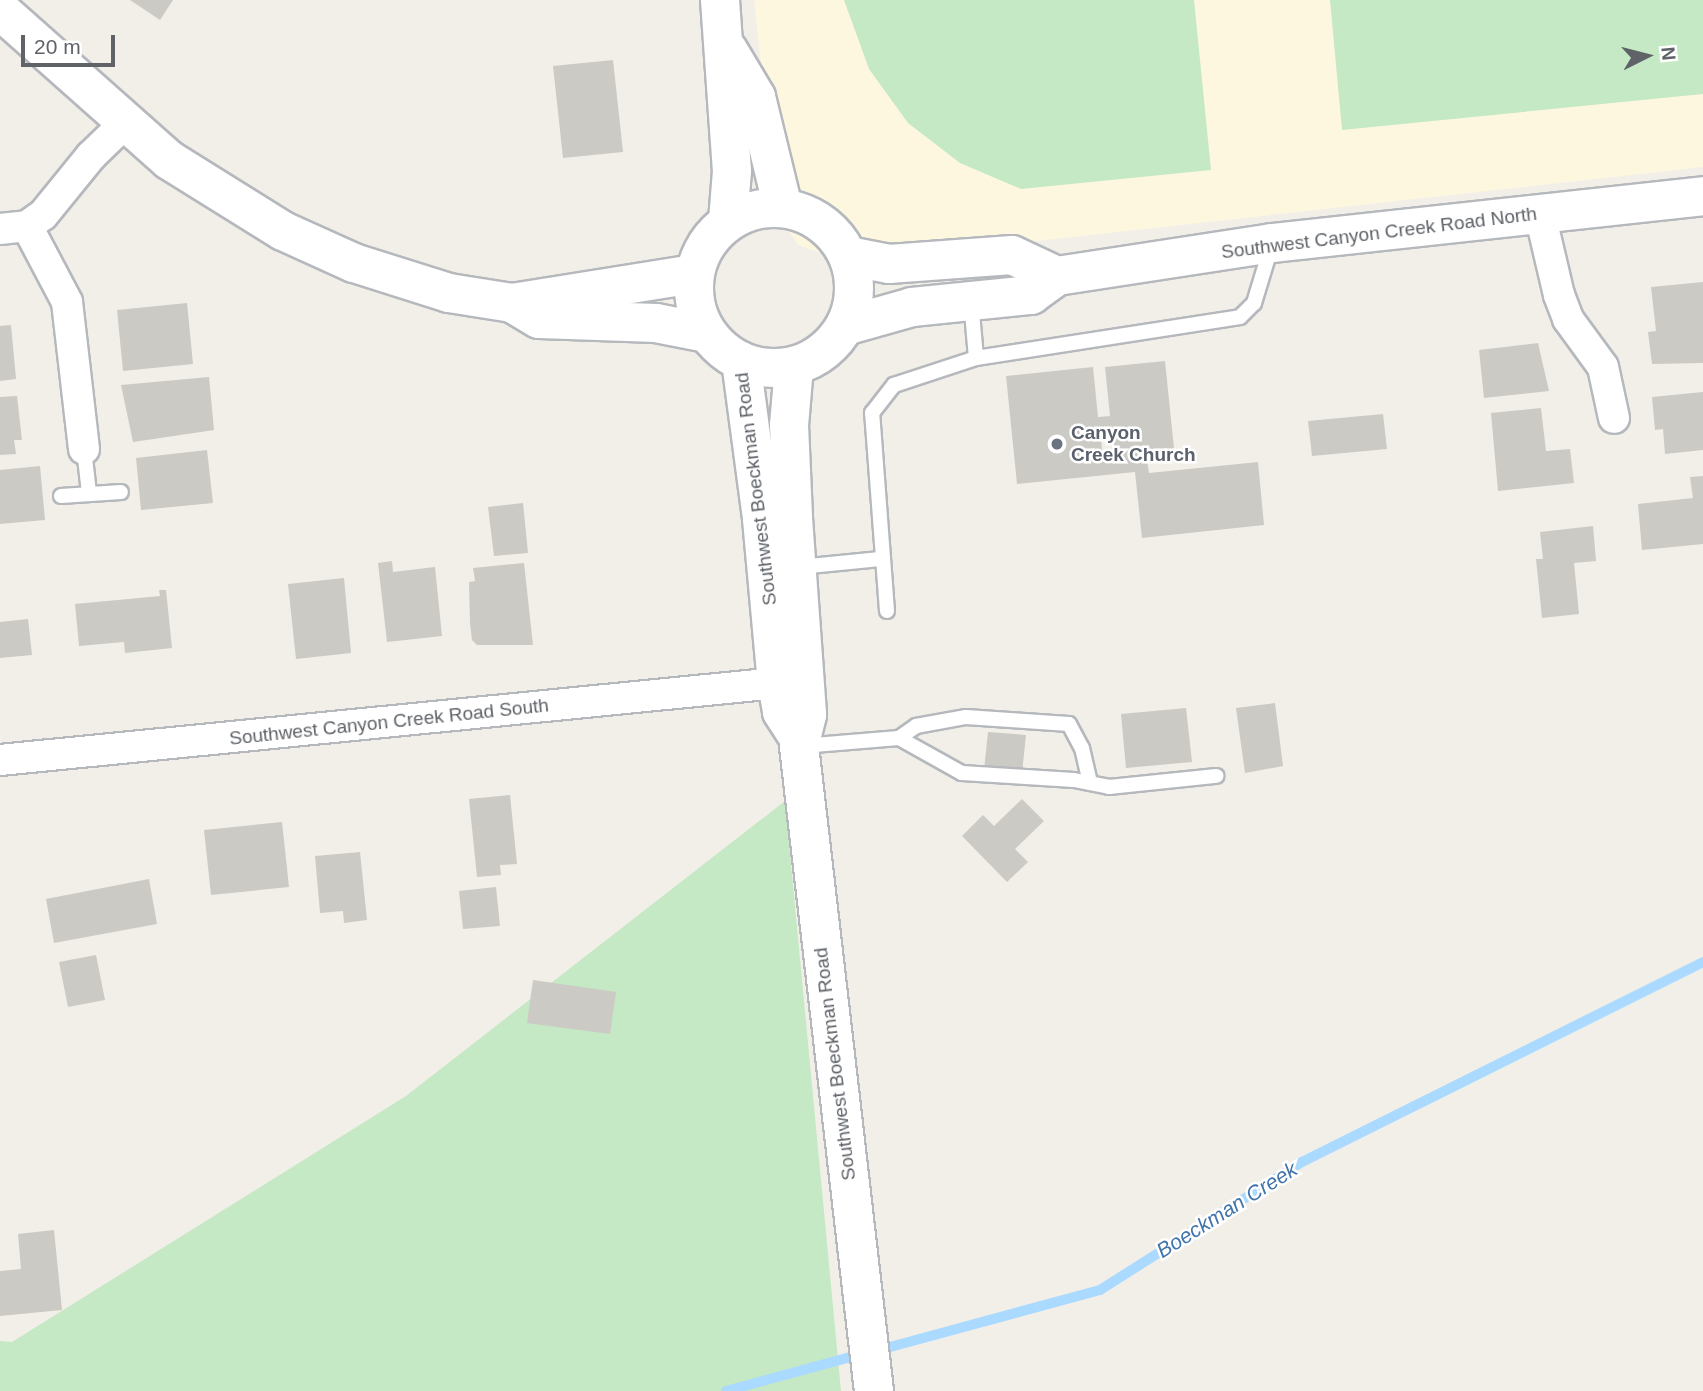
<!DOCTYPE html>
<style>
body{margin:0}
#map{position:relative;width:1703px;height:1391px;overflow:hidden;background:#f1efe8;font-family:Helvetica,sans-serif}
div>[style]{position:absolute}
.commercial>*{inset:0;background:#fef7e0}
.green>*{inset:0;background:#c5e8c5}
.stream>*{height:10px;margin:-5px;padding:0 5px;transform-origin:5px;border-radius:5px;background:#aadaff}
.building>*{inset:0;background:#cccac5}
.roads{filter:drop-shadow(2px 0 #b5b8bc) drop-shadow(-2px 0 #b5b8bc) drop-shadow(0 2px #b5b8bc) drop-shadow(0 -2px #b5b8bc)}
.service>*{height:14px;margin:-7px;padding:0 7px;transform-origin:7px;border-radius:7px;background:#fff}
.minor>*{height:30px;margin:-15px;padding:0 15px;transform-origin:15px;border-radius:15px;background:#fff}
.secondary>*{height:38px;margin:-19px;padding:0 19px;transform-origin:19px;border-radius:19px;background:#fff}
.secondary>.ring{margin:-19px;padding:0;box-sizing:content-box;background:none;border:38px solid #fff;border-radius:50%}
.dots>*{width:19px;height:19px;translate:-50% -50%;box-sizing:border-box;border:4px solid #fff;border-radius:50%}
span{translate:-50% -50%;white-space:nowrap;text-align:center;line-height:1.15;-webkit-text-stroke:5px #fff;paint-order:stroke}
.street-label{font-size:19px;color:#5f6368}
.worship-label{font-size:19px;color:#5b616d;font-weight:700}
.left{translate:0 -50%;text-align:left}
.water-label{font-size:21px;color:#4174aa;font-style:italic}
.north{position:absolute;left:1612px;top:21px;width:70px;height:70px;-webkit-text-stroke:5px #fff;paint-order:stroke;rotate:84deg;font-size:19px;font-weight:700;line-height:28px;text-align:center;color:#5f6368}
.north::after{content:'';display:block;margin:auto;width:24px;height:32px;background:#5f6368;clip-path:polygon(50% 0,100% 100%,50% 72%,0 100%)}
.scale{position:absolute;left:21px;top:35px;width:94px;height:32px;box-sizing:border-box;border:4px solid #5f6368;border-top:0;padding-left:9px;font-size:21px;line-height:24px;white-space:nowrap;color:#5f6368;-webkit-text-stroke:5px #fff;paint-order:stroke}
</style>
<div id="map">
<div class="commercial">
<div style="clip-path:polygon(754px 0,1703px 0,1703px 167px,848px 262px,798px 245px,777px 212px)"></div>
</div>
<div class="green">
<div style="clip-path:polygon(844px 0,1194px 0,1211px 170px,1021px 189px,960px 163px,908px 123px,869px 69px)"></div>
<div style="clip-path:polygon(1330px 0,1703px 0,1703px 94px,1342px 130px)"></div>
<div style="clip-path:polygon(785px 801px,841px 1391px,0 1391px,0 1341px,12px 1342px,406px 1096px)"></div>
</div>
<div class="stream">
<div style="left:879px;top:1350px;width:229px;rotate:-15.2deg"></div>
<div style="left:1100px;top:1290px;width:239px;rotate:-32.4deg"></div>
<div style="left:1302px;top:1162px;width:448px;rotate:-26.5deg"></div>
<div style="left:726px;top:1391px;width:140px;rotate:-15.3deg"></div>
</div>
<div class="building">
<div style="clip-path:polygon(130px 0,173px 0,160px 20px)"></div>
<div style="clip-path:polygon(613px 60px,623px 152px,563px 158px,553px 66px)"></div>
<div style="clip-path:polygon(1703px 282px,1703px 363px,1652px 364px,1648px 332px,1656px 331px,1651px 287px)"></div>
<div style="clip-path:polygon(187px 303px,193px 364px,123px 371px,117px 310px)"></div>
<div style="clip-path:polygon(11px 325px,16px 379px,0 381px,0 326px)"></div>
<div style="clip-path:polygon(1538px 343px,1549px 391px,1484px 398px,1479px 350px)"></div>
<div style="clip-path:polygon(evenodd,1165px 361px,1175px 458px,1147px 461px,1149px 473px,1258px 462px,1264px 525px,1142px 538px,1135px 472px,1017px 484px,1006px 376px,1093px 367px,1098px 417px,1110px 416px,1105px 367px,1165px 361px,1113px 436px,1115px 450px,1102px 452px,1101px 437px,1113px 436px)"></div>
<div style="clip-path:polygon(209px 377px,214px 430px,133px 442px,121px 385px)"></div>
<div style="clip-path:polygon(1703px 392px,1703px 450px,1665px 454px,1663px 429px,1655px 430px,1652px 397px)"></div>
<div style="clip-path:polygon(17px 396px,22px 440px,14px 440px,16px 454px,0 455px,0 397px)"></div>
<div style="clip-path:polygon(1541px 408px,1546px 451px,1570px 449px,1574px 483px,1498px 491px,1491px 413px)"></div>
<div style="clip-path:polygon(1383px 414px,1387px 449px,1312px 456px,1308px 421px)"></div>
<div style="clip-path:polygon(207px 450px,213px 503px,141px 510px,136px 458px)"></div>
<div style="clip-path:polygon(40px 466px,45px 520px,0 524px,0 470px)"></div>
<div style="clip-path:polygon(1703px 476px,1703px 544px,1642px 550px,1638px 504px,1693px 498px,1690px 477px)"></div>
<div style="clip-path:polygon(523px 503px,528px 553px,494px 556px,488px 507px)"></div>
<div style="clip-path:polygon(1593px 526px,1596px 561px,1574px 563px,1579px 614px,1542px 618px,1536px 559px,1543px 559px,1540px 532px)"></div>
<div style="clip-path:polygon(392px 561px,393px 572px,435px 567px,442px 636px,387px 642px,378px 563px)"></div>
<div style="clip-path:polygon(524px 563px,533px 645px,477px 645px,472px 640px,470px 623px,469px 582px,475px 581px,473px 568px)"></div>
<div style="clip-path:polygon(344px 578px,351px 653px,296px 659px,288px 584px)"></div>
<div style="clip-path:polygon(159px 590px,166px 590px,172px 648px,125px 653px,124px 642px,79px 646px,75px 604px,160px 596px)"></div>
<div style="clip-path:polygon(28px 619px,32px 655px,0 658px,0 622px)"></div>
<div style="clip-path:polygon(1275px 703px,1283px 766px,1245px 773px,1236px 708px)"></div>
<div style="clip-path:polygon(1186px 708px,1192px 762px,1126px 768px,1121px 714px)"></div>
<div style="clip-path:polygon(988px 732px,1026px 735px,1022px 773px,984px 770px)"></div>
<div style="clip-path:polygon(510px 795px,517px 864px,500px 865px,501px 875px,477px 877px,469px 799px)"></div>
<div style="clip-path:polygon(1022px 799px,1044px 821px,1015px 849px,1028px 862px,1007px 882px,962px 836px,983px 815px,994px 826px)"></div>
<div style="clip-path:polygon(282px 822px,289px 887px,211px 895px,204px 830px)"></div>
<div style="clip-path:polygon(360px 852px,367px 920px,344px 923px,343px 911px,320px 913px,315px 856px)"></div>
<div style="clip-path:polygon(149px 879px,157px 924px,54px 943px,46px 899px)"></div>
<div style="clip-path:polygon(496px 887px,500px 926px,463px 929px,459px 891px)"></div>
<div style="clip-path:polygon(96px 955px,105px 1000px,68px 1007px,59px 962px)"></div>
<div style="clip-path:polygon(533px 980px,616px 992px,610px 1034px,527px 1023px)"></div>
<div style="clip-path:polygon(54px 1230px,62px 1310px,0 1316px,0 1271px,21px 1269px,18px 1234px)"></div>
</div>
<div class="roads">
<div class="service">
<div style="left:976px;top:358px;width:267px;rotate:-8.8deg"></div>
<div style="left:1240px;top:317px;width:20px;rotate:-45deg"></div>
<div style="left:1254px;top:303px;width:59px;rotate:-73.1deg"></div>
<div style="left:84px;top:449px;width:44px;rotate:83.5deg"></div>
<div style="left:61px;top:496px;width:60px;rotate:-3.8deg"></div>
<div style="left:799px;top:567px;width:82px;rotate:-5.6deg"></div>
<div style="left:887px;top:611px;width:199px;rotate:-94.3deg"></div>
<div style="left:872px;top:413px;width:36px;rotate:-52deg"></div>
<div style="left:894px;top:385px;width:86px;rotate:-18.2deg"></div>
<div style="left:976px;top:358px;width:57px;rotate:-95deg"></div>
<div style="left:899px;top:738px;width:21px;rotate:-35deg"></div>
<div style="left:916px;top:726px;width:51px;rotate:-10.2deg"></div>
<div style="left:966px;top:717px;width:103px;rotate:3.9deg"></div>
<div style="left:1069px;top:724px;width:27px;rotate:62deg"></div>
<div style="left:1082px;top:748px;width:36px;rotate:77deg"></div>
<div style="left:802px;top:746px;width:97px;rotate:-4.7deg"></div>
<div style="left:899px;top:738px;width:72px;rotate:29.1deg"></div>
<div style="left:962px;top:773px;width:112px;rotate:3.6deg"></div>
<div style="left:1074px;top:780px;width:36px;rotate:11deg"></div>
<div style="left:1109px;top:787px;width:108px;rotate:-5.9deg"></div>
</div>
<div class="minor">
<div style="left:1540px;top:214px;width:83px;rotate:76.8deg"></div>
<div style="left:1559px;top:295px;width:26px;rotate:69deg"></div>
<div style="left:1568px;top:319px;width:59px;rotate:53.9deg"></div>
<div style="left:1603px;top:367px;width:52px;rotate:77.8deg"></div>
<div style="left:27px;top:226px;width:86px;rotate:62.2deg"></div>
<div style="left:67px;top:302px;width:148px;rotate:83.4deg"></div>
<div style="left:0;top:229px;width:27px;rotate:-6deg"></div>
<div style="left:27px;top:226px;width:19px;rotate:-35deg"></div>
<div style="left:43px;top:215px;width:76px;rotate:-50.9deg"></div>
<div style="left:91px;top:156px;width:47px;rotate:-44.1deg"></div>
<div style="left:0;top:760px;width:781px;rotate:-5.66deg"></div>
</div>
<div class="secondary">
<div style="left:720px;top:0;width:171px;rotate:86deg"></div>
<div style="left:732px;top:171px;width:50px;rotate:94.6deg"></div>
<div style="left:0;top:10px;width:226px;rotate:41.6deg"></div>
<div style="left:169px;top:160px;width:134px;rotate:31.9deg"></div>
<div style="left:283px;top:231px;width:78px;rotate:24.3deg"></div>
<div style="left:354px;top:263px;width:100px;rotate:17.5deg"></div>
<div style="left:449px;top:293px;width:64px;rotate:9deg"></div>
<div style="left:512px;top:303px;width:31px;rotate:31deg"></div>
<div style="left:539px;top:319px;width:117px;rotate:2deg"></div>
<div style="left:656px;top:323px;width:51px;rotate:11.3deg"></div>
<div style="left:728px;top:50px;width:55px;rotate:59.2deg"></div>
<div style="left:756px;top:97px;width:114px;rotate:76.3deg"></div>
<div class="ring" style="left:694px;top:208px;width:122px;height:122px"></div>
<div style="left:848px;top:256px;width:42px;rotate:11deg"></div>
<div style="left:889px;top:264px;width:123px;rotate:-4.2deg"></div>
<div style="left:1012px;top:255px;width:50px;rotate:25deg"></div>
<div style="left:512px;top:303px;width:184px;rotate:-9.1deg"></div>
<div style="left:845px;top:326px;width:70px;rotate:-15.8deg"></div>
<div style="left:912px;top:307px;width:120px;rotate:-5.8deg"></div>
<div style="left:1031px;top:295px;width:32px;rotate:-36deg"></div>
<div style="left:1057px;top:276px;width:218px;rotate:-8.7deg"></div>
<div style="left:1272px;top:243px;width:434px;rotate:-6.2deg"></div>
<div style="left:741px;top:361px;width:159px;rotate:82.4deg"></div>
<div style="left:762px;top:519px;width:165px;rotate:84.8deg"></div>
<div style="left:777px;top:683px;width:29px;rotate:80deg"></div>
<div style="left:782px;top:712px;width:30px;rotate:57deg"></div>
<div style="left:794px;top:367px;width:58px;rotate:94.9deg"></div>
<div style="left:789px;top:425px;width:93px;rotate:87.5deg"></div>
<div style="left:793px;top:518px;width:197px;rotate:85.9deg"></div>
<div style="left:807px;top:715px;width:32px;rotate:104deg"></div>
<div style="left:799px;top:746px;width:649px;rotate:83.37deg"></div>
</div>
</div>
<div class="dots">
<div style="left:1057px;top:444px;background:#6b7280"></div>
</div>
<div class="street-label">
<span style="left:1379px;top:233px;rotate:-7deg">Southwest Canyon Creek Road North</span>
<span style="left:756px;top:489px;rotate:-97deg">Southwest Boeckman Road</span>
<span style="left:389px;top:722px;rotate:-6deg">Southwest Canyon Creek Road South</span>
<span style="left:835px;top:1064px;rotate:-97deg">Southwest Boeckman Road</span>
</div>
<div class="worship-label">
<span class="left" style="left:1071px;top:444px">Canyon<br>Creek Church</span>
</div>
<div class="water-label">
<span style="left:1227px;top:1210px;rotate:-32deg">Boeckman Creek</span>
</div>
<div class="north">N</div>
<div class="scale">20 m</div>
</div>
